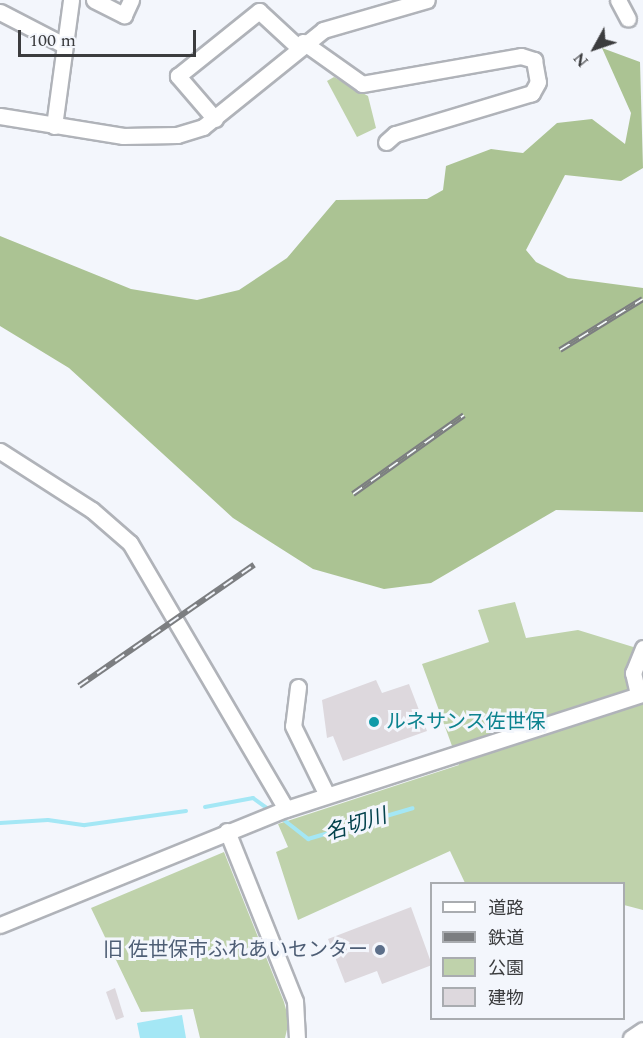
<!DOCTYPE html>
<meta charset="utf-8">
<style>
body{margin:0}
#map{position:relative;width:643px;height:1038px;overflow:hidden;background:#f3f6fc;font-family:Spectral,"Noto Sans JP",serif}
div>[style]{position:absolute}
.green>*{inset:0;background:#bfd2ab}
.forest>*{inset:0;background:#abc393}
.water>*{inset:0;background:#a4e7f5}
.stream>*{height:4px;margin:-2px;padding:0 2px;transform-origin:2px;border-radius:2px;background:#a4e7f5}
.building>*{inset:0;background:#ddd8dd}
.roads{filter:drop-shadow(2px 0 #b0b3b9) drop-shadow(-2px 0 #b0b3b9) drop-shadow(0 2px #b0b3b9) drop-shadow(0 -2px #b0b3b9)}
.minor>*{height:15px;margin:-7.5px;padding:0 7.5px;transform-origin:7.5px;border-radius:7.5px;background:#fff}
.rail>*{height:6px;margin-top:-3px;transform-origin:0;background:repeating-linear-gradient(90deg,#f3f6fc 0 11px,#7c7e81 0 22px);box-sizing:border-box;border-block:2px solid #7c7e81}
.dots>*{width:16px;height:16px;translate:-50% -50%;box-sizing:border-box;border:3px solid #f3f6fc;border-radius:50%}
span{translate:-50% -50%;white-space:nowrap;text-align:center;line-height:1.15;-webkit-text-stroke:6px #f3f6fc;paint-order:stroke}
.culture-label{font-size:20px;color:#0d838f}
.left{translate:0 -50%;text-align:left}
.service-label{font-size:20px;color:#4e5e75}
.right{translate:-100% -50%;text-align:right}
.water-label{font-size:21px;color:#04434d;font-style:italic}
.legend{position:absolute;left:430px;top:882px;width:195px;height:138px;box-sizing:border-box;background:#f3f6fc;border:2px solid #a9acb0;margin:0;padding:8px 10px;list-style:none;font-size:18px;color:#3b3c3e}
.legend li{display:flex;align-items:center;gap:12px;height:30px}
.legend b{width:30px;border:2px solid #a9acb0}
.north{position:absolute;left:565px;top:18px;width:60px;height:60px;-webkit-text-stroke:4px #f3f6fc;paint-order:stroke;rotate:230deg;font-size:16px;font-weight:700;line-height:24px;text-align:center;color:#3b3c3e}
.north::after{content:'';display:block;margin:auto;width:21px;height:27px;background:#3b3c3e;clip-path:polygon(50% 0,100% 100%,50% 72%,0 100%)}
.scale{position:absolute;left:18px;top:30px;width:178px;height:27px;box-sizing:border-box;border:3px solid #3b3c3e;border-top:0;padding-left:8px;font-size:18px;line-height:21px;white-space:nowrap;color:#3b3c3e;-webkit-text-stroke:4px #f3f6fc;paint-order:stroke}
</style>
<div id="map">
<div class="green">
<div style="clip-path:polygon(334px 77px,368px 96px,376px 128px,357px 137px,327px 81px)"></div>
<div style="clip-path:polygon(515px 602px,526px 638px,578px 630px,643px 650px,643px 910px,624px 905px,624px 884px,465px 883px,450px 851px,298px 920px,276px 852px,288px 847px,278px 824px,459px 765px,422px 664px,489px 642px,478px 610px)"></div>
<div style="clip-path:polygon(224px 852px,284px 1002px,289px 1021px,285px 1038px,200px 1038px,193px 1009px,141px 1012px,91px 908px)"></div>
</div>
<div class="forest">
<div style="clip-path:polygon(602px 48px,640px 62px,643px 168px,621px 181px,565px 175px,526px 250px,536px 262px,568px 278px,643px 288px,643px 512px,556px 510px,431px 583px,384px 589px,313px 569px,233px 518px,69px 368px,0 326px,0 236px,131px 289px,197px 300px,239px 290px,287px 258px,336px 200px,427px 199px,443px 190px,446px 166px,491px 149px,523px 153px,557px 123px,592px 119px,625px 144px,631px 113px)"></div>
</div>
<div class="water">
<div style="clip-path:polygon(182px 1015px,186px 1038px,140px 1038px,137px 1023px)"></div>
</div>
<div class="stream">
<div style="left:205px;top:807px;width:49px;rotate:-10.6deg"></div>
<div style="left:253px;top:798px;width:22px;rotate:36deg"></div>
<div style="left:280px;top:817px;width:36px;rotate:38deg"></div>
<div style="left:308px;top:839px;width:109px;rotate:-16.4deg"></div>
<div style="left:0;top:823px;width:48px;rotate:-3.6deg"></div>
<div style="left:48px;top:820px;width:37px;rotate:8deg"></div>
<div style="left:85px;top:825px;width:102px;rotate:-7.9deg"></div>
</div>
<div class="building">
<div style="clip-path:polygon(376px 680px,382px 693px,409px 684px,427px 731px,343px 761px,333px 736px,327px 738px,322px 700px)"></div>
<div style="clip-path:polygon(411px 907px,432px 965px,382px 984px,377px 971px,345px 983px,328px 939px)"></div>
<div style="clip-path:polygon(115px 988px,124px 1017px,116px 1020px,106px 992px)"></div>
</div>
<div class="roads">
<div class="minor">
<div style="left:94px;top:0;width:34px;rotate:27deg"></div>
<div style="left:124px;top:15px;width:17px;rotate:-65deg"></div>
<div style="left:618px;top:0;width:21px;rotate:62deg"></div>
<div style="left:0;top:12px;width:70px;rotate:27.3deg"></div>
<div style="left:303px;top:42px;width:72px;rotate:35.4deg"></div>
<div style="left:362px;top:84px;width:161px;rotate:-10deg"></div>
<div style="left:521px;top:56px;width:14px;rotate:17deg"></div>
<div style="left:534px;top:60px;width:22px;rotate:80deg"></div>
<div style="left:538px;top:82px;width:13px;rotate:119deg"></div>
<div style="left:532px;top:93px;width:143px;rotate:163.3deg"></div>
<div style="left:395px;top:134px;width:12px;rotate:138deg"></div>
<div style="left:0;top:116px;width:125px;rotate:9.2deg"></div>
<div style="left:123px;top:136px;width:54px;rotate:-1.1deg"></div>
<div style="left:177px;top:135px;width:27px;rotate:-17deg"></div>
<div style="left:203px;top:127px;width:154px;rotate:-38.9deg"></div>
<div style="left:323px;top:30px;width:108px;rotate:-16.1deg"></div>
<div style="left:215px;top:119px;width:57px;rotate:-130.7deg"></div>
<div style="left:178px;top:76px;width:104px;rotate:-38.7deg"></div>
<div style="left:259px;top:11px;width:53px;rotate:42.7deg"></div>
<div style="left:54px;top:126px;width:127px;rotate:-82.3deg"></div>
<div style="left:0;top:451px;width:109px;rotate:32.7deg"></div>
<div style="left:92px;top:510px;width:50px;rotate:41deg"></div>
<div style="left:130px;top:543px;width:308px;rotate:59.6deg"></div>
<div style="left:298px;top:687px;width:39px;rotate:97deg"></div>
<div style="left:293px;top:726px;width:77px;rotate:63.8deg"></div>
<div style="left:638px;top:694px;width:22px;rotate:-103deg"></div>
<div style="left:633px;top:673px;width:27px;rotate:-68deg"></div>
<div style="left:227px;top:831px;width:183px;rotate:68.2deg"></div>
<div style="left:295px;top:1001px;width:37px;rotate:87deg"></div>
<div style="left:0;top:925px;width:309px;rotate:-22.1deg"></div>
<div style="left:286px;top:809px;width:375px;rotate:-17.9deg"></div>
<div style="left:631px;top:1038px;width:14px;rotate:-34deg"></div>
</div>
</div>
<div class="rail">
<div style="left:560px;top:350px;width:97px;rotate:-31.6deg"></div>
<div style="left:353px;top:494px;width:136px;rotate:-35.4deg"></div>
<div style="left:79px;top:686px;width:213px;rotate:-34.7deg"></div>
</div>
<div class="dots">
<div style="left:374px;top:722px;background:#0f9aa8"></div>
<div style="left:380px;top:950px;background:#5c6f8a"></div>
</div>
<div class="culture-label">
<span class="left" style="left:386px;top:722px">ルネサンス佐世保</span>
</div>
<div class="service-label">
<span class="right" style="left:368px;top:950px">旧 佐世保市ふれあいセンター</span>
</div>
<div class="water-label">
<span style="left:356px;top:825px;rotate:-17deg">名切川</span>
</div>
<ul class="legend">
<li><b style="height:8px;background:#fff"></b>道路</li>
<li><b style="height:8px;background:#7c7e81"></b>鉄道</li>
<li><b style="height:16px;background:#bfd2ab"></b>公園</li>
<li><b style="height:16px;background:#ddd8dd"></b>建物</li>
</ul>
<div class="north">N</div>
<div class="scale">100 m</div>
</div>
